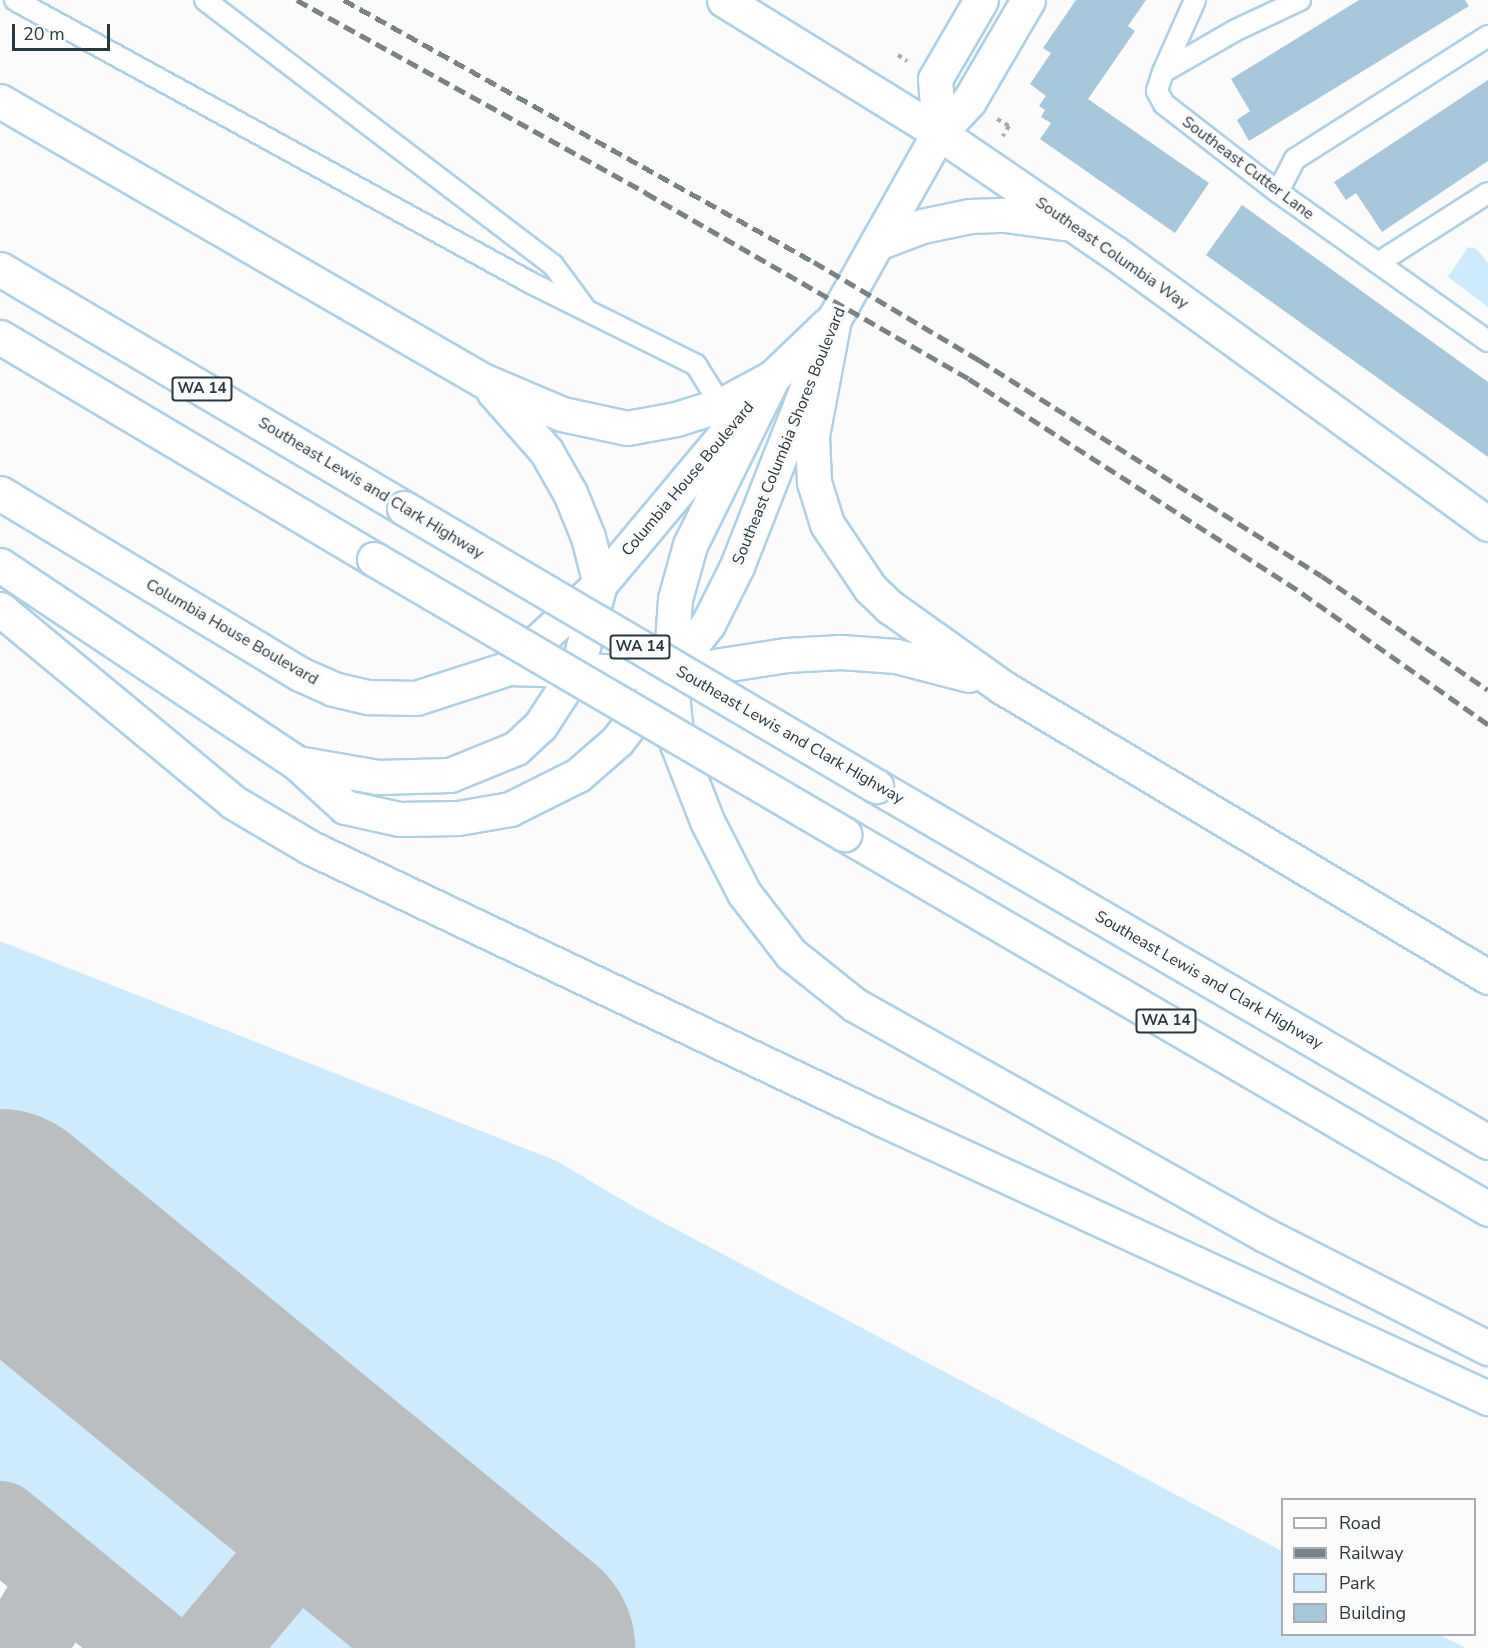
<!DOCTYPE html>
<style>
body{margin:0}
#map{position:relative;width:1488px;height:1648px;overflow:hidden;background:#fbfbfb;font-family:"Nunito Sans",sans-serif}
div>[style]{position:absolute}
.green>*{inset:0;background:#cdebfd}
.taxiway>*{height:87px;margin:-43.5px;padding:0 43.5px;transform-origin:43.5px;border-radius:43.5px;background:#babec1}
.runway>*{height:219px;margin:-109.5px;padding:0 109.5px;transform-origin:109.5px;border-radius:109.5px;background:#babec1}
.building>*{inset:0;background:#a6c7dc}
.path>*{height:4px;margin-top:-2px;transform-origin:0;background:repeating-linear-gradient(90deg,#a5abae 0 4.5px,transparent 0 9px)}
.roads{filter:drop-shadow(2px 0 #afd0e4) drop-shadow(-2px 0 #afd0e4) drop-shadow(0 2px #afd0e4) drop-shadow(0 -2px #afd0e4)}
.lane>*{height:20px;margin:-10px;padding:0 10px;transform-origin:10px;border-radius:10px;background:#fff}
.street>*{height:33px;margin:-16.5px;padding:0 16.5px;transform-origin:16.5px;border-radius:16.5px;background:#fff}
.secondary>*{height:33px;margin:-16.5px;padding:0 16.5px;transform-origin:16.5px;border-radius:16.5px;background:#fff}
.highway>*{height:33px;margin:-16.5px;padding:0 16.5px;transform-origin:16.5px;border-radius:16.5px;background:#fff}
.rail>*{height:4.5px;margin-top:-2.25px;transform-origin:0;background:repeating-linear-gradient(90deg,#798287 0 12px,transparent 0 18px)}
.bridges{filter:drop-shadow(2px 0 #afd0e4) drop-shadow(-2px 0 #afd0e4) drop-shadow(0 2px #afd0e4) drop-shadow(0 -2px #afd0e4)}
.highway-bridge>*{height:33px;margin:-16.5px;padding:0 16.5px;transform-origin:16.5px;border-radius:16.5px;background:#fff}
span{translate:-50% -50%;white-space:nowrap;text-align:center;line-height:1.15;-webkit-text-stroke:6px #fbfbfb;paint-order:stroke}
.shield-label span{padding:2px 4px;background:#fbfbfb;border:2px solid;border-radius:4px;-webkit-text-stroke-width:0}
.shield-label{font-size:15px;color:#29373f;font-weight:700}
.street-label{font-size:16px;color:#29373f}
.legend{position:absolute;left:1281px;top:1498px;width:195px;height:138px;box-sizing:border-box;background:#fbfbfb;border:2px solid #a7adb0;margin:0;padding:8px 10px;list-style:none;font-size:18px;color:#29373f}
.legend li{display:flex;align-items:center;gap:12px;height:30px}
.legend b{width:30px;border:2px solid #a7adb0}
.scale{position:absolute;left:12px;top:24px;width:98px;height:27px;box-sizing:border-box;border:3px solid #29373f;border-top:0;padding-left:8px;font-size:18px;line-height:21px;white-space:nowrap;color:#29373f;-webkit-text-stroke:4px #fbfbfb;paint-order:stroke}
</style>
<div id="map">
<div class="green">
<div style="clip-path:polygon(1468px 247px,1477px 249px,1488px 263px,1488px 307px,1448px 277px)"></div>
<div style="clip-path:polygon(0 941px,557px 1161px,634px 1207px,1282px 1551px,1282px 1634px,1440px 1635px,1466px 1648px,598px 1648px,0 1159px)"></div>
<div style="clip-path:polygon(0 1275px,285px 1508px,246px 1575px,184px 1630px,167px 1626px,122px 1595px,0 1495px)"></div>
<div style="clip-path:polygon(334px 1549px,455px 1648px,247px 1648px,286px 1590px)"></div>
</div>
<div class="taxiway">
<div style="left:0;top:1524px;width:195px;rotate:39.4deg"></div>
<div style="left:20px;top:1648px;width:84px;rotate:-58.2deg"></div>
<div style="left:212px;top:1648px;width:167px;rotate:-50.1deg"></div>
<div style="left:319px;top:1520px;width:29px;rotate:-12deg"></div>
<div style="left:347px;top:1514px;width:23px;rotate:18deg"></div>
</div>
<div class="runway">
<div style="left:0;top:1218px;width:679px;rotate:39.32deg"></div>
</div>
<div class="building">
<div style="clip-path:polygon(1076px 0,1146px 0,1128px 26px,1135px 31px,1088px 99px,1209px 183px,1175px 233px,1040px 139px,1051px 123px,1041px 117px,1045px 110px,1039px 106px,1046px 96px,1030px 84px,1051px 53px,1043px 48px)"></div>
<div style="clip-path:polygon(1359px 0,1465px 0,1469px 6px,1249px 141px,1237px 120px,1250px 111px,1231px 79px)"></div>
<div style="clip-path:polygon(1488px 80px,1488px 161px,1382px 232px,1356px 193px,1346px 200px,1334px 182px)"></div>
<div style="clip-path:polygon(1242px 205px,1488px 382px,1488px 457px,1206px 255px)"></div>
</div>
<div class="path">
<div style="left:898px;top:55px;width:11px;rotate:34deg"></div>
<div style="left:997px;top:119px;width:14px;rotate:30deg"></div>
<div style="left:1009px;top:126px;width:12px;rotate:121deg"></div>
</div>
<div class="roads">
<div class="lane">
<div style="left:15px;top:0;width:589px;rotate:28.74deg"></div>
<div style="left:531px;top:283px;width:184px;rotate:26.4deg"></div>
<div style="left:696px;top:365px;width:47px;rotate:58deg"></div>
<div style="left:205px;top:0;width:437px;rotate:37.3deg"></div>
<div style="left:553px;top:265px;width:52px;rotate:53.6deg"></div>
<div style="left:1300px;top:0;width:71px;rotate:154.9deg"></div>
<div style="left:1236px;top:30px;width:84px;rotate:150.1deg"></div>
<div style="left:1163px;top:72px;width:20px;rotate:108deg"></div>
<div style="left:1157px;top:91px;width:15px;rotate:62deg"></div>
<div style="left:1164px;top:104px;width:144px;rotate:37.7deg"></div>
<div style="left:1278px;top:192px;width:257px;rotate:35.4deg"></div>
<div style="left:1163px;top:72px;width:79px;rotate:-66deg"></div>
<div style="left:1278px;top:192px;width:37px;rotate:-63deg"></div>
<div style="left:1295px;top:159px;width:229px;rotate:-32.5deg"></div>
<div style="left:1378px;top:263px;width:130px;rotate:-32.5deg"></div>
</div>
<div class="street">
<div style="left:939px;top:133px;width:44px;rotate:-46.8deg"></div>
<div style="left:969px;top:101px;width:117px;rotate:-59.7deg"></div>
<div style="left:939px;top:133px;width:54px;rotate:-94.2deg"></div>
<div style="left:935px;top:79px;width:91px;rotate:-59.8deg"></div>
</div>
<div class="secondary">
<div style="left:724px;top:0;width:253px;rotate:31.7deg"></div>
<div style="left:939px;top:133px;width:213px;rotate:34.3deg"></div>
<div style="left:1115px;top:253px;width:461px;rotate:36deg"></div>
<div style="left:877px;top:243px;width:48px;rotate:-20.7deg"></div>
<div style="left:922px;top:226px;width:49px;rotate:-11.8deg"></div>
<div style="left:970px;top:216px;width:35px;rotate:-2deg"></div>
<div style="left:1005px;top:215px;width:61px;rotate:7.6deg"></div>
<div style="left:0;top:493px;width:350px;rotate:31.1deg"></div>
<div style="left:300px;top:674px;width:36px;rotate:24deg"></div>
<div style="left:333px;top:689px;width:37px;rotate:13deg"></div>
<div style="left:369px;top:697px;width:47px;rotate:1.2deg"></div>
<div style="left:416px;top:698px;width:98px;rotate:-17.9deg"></div>
<div style="left:509px;top:668px;width:124px;rotate:-42.7deg"></div>
<div style="left:600px;top:584px;width:270px;rotate:-50.1deg"></div>
<div style="left:773px;top:377px;width:75px;rotate:-43.9deg"></div>
<div style="left:0;top:565px;width:357px;rotate:33.7deg"></div>
<div style="left:297px;top:763px;width:65px;rotate:42.5deg"></div>
<div style="left:345px;top:807px;width:55px;rotate:12.5deg"></div>
<div style="left:399px;top:819px;width:59px;rotate:-1deg"></div>
<div style="left:458px;top:818px;width:53px;rotate:-9.8deg"></div>
<div style="left:510px;top:809px;width:76px;rotate:-26.6deg"></div>
<div style="left:578px;top:775px;width:52px;rotate:-41.1deg"></div>
<div style="left:617px;top:741px;width:148px;rotate:-52.1deg"></div>
<div style="left:708px;top:624px;width:65px;rotate:-63.4deg"></div>
<div style="left:737px;top:566px;width:265px;rotate:-68.6deg"></div>
<div style="left:834px;top:319px;width:214px;rotate:-60.6deg"></div>
</div>
<div class="highway">
<div style="left:0;top:101px;width:557px;rotate:30.06deg"></div>
<div style="left:482px;top:380px;width:87px;rotate:23deg"></div>
<div style="left:562px;top:414px;width:66px;rotate:12.2deg"></div>
<div style="left:627px;top:428px;width:50px;rotate:-10.4deg"></div>
<div style="left:676px;top:419px;width:47px;rotate:-17.3deg"></div>
<div style="left:721px;top:405px;width:59px;rotate:-28.3deg"></div>
<div style="left:0;top:269px;width:469px;rotate:30.6deg"></div>
<div style="left:834px;top:319px;width:118px;rotate:100.7deg"></div>
<div style="left:812px;top:435px;width:47px;rotate:87.6deg"></div>
<div style="left:814px;top:482px;width:44px;rotate:72.8deg"></div>
<div style="left:827px;top:524px;width:77px;rotate:56.1deg"></div>
<div style="left:870px;top:588px;width:28px;rotate:44deg"></div>
<div style="left:890px;top:607px;width:138px;rotate:35.5deg"></div>
<div style="left:1002px;top:687px;width:566px;rotate:30.82deg"></div>
<div style="left:0;top:337px;width:435px;rotate:30.7deg"></div>
<div style="left:773px;top:377px;width:187px;rotate:116.3deg"></div>
<div style="left:690px;top:545px;width:56px;rotate:105.5deg"></div>
<div style="left:675px;top:599px;width:74px;rotate:93.9deg"></div>
<div style="left:670px;top:673px;width:71px;rotate:84.4deg"></div>
<div style="left:677px;top:744px;width:83px;rotate:68.7deg"></div>
<div style="left:707px;top:821px;width:81px;rotate:62.8deg"></div>
<div style="left:744px;top:893px;width:77px;rotate:52.4deg"></div>
<div style="left:791px;top:954px;width:82px;rotate:38.6deg"></div>
<div style="left:855px;top:1005px;width:470px;rotate:29.3deg"></div>
<div style="left:1265px;top:1235px;width:250px;rotate:26.9deg"></div>
<div style="left:0;top:609px;width:303px;rotate:39.6deg"></div>
<div style="left:233px;top:802px;width:91px;rotate:30.5deg"></div>
<div style="left:311px;top:848px;width:637px;rotate:25.4deg"></div>
<div style="left:886px;top:1121px;width:663px;rotate:24.71deg"></div>
<div style="left:509px;top:668px;width:161px;rotate:1.8deg"></div>
<div style="left:670px;top:673px;width:117px;rotate:-8.8deg"></div>
<div style="left:786px;top:655px;width:55px;rotate:-3.1deg"></div>
<div style="left:841px;top:652px;width:55px;rotate:4.2deg"></div>
<div style="left:896px;top:656px;width:75px;rotate:14.6deg"></div>
<div style="left:297px;top:763px;width:82px;rotate:9.8deg"></div>
<div style="left:378px;top:777px;width:72px;rotate:-1.6deg"></div>
<div style="left:450px;top:775px;width:71px;rotate:-22.2deg"></div>
<div style="left:516px;top:748px;width:33px;rotate:-43deg"></div>
<div style="left:540px;top:726px;width:68px;rotate:-57deg"></div>
<div style="left:577px;top:669px;width:88px;rotate:-74.9deg"></div>
<div style="left:600px;top:584px;width:49px;rotate:-104.3deg"></div>
<div style="left:588px;top:537px;width:48px;rotate:-112.2deg"></div>
<div style="left:570px;top:493px;width:48px;rotate:-119.7deg"></div>
<div style="left:546px;top:451px;width:79px;rotate:-131.4deg"></div>
<div style="left:876px;top:786px;width:708px;rotate:30.19deg"></div>
<div style="left:844px;top:834px;width:745px;rotate:30.21deg"></div>
</div>
</div>
<div class="rail">
<div style="left:297px;top:0;width:399px;rotate:28.9deg"></div>
<div style="left:646px;top:193px;width:373px;rotate:29.9deg"></div>
<div style="left:969px;top:379px;width:396px;rotate:32.7deg"></div>
<div style="left:1302px;top:593px;width:228px;rotate:35.2deg"></div>
<div style="left:344px;top:0;width:538px;rotate:29.14deg"></div>
<div style="left:814px;top:262px;width:192px;rotate:30.7deg"></div>
<div style="left:979px;top:360px;width:405px;rotate:32.2deg"></div>
<div style="left:1322px;top:576px;width:201px;rotate:34.5deg"></div>
</div>
<div class="bridges">
<div class="highway-bridge">
<div style="left:404px;top:508px;width:548px;rotate:30.5deg"></div>
<div style="left:374px;top:559px;width:545px;rotate:30.33deg"></div>
</div>
</div>
<div class="shield-label">
<span style="left:202px;top:389px">WA 14</span>
<span style="left:640px;top:647px">WA 14</span>
<span style="left:1166px;top:1021px">WA 14</span>
</div>
<div class="street-label">
<span style="left:1248px;top:168px;rotate:37deg">Southeast Cutter Lane</span>
<span style="left:1112px;top:253px;rotate:35deg">Southeast Columbia Way</span>
<span style="left:789px;top:436px;rotate:-68deg">Southeast Columbia Shores Boulevard</span>
<span style="left:688px;top:479px;rotate:-50deg">Columbia House Boulevard</span>
<span style="left:371px;top:488px;rotate:31deg">Southeast Lewis and Clark Highway</span>
<span style="left:232px;top:632px;rotate:30deg">Columbia House Boulevard</span>
<span style="left:790px;top:735px;rotate:30deg">Southeast Lewis and Clark Highway</span>
<span style="left:1209px;top:980px;rotate:30deg">Southeast Lewis and Clark Highway</span>
</div>
<ul class="legend">
<li><b style="height:8px;background:#fff"></b>Road</li>
<li><b style="height:8px;background:#798287"></b>Railway</li>
<li><b style="height:16px;background:#cdebfd"></b>Park</li>
<li><b style="height:16px;background:#a6c7dc"></b>Building</li>
</ul>
<div class="scale">20 m</div>
</div>
